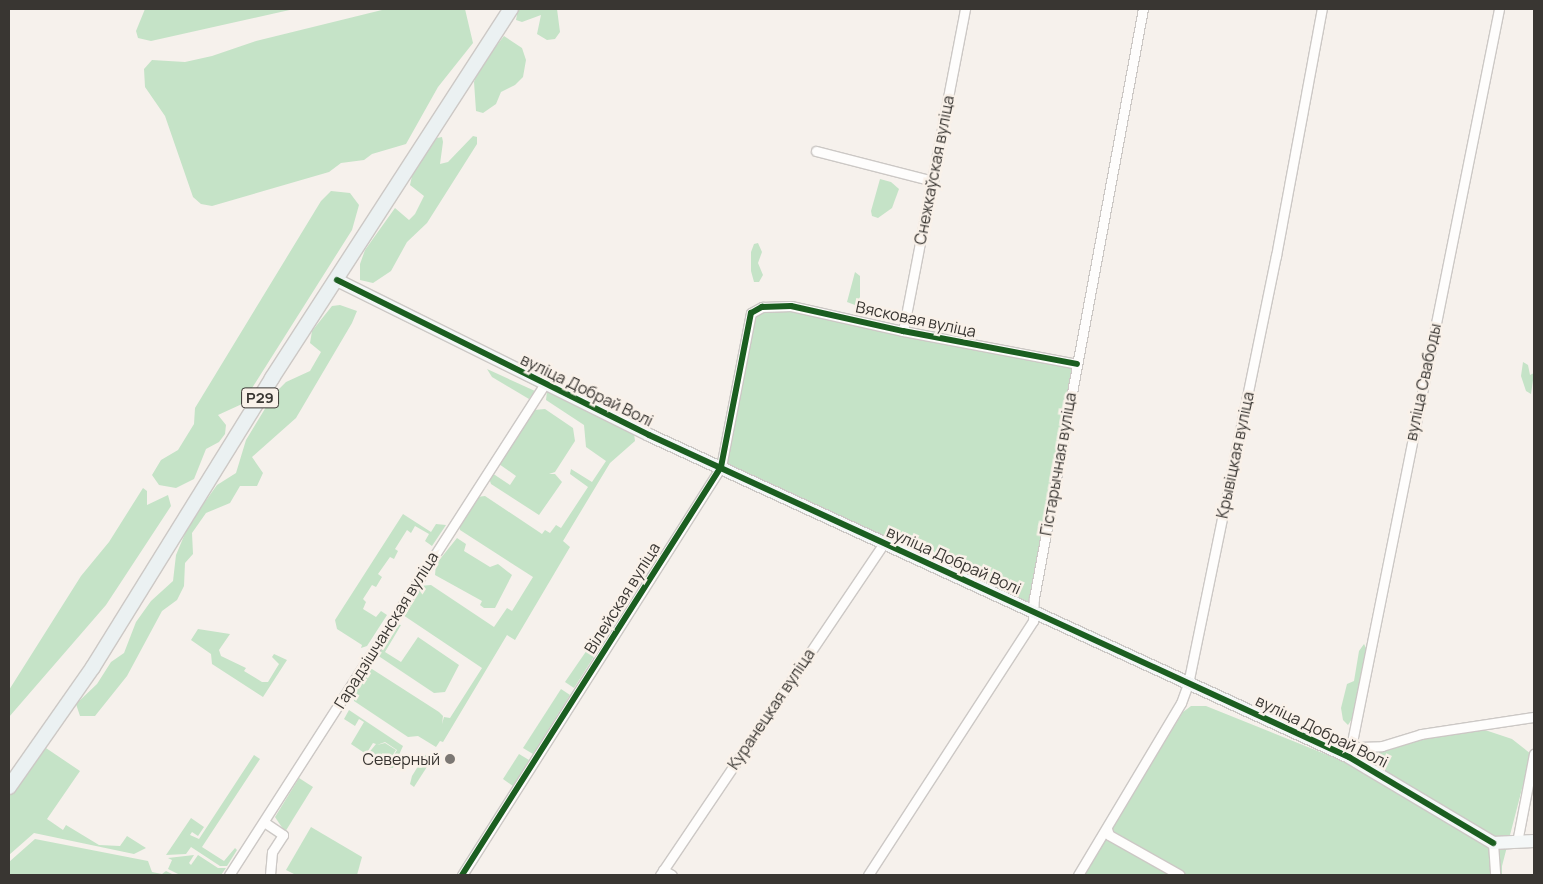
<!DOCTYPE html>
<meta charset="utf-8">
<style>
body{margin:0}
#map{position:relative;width:1543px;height:884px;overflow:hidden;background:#f6f1ec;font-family:Manrope,sans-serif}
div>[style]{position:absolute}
.green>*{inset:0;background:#c5e3c7}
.roads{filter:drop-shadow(1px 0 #ccc8c5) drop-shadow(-1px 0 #ccc8c5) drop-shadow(0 1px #ccc8c5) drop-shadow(0 -1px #ccc8c5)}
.street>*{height:9px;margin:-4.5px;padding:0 4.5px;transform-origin:4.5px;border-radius:4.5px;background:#fefdfc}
.secondary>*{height:12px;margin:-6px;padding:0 6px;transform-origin:6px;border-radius:6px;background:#f4f7f7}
.primary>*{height:14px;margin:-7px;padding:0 7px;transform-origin:7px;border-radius:7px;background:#ebf1f2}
.cycleway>*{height:6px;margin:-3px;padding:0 3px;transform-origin:3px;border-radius:3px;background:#1b5e20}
.dots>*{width:14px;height:14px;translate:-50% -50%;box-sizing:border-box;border:2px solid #f9f1e9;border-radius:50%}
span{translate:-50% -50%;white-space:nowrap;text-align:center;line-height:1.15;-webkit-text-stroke:5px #f9f1e9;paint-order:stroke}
.shield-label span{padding:1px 4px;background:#f9f1e9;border:1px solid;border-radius:4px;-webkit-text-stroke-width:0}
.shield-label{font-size:15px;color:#393632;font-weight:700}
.street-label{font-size:16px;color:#393632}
.poi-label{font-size:16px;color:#393632}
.right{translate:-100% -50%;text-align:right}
.frame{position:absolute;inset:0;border:10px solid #393632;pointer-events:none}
</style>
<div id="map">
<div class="green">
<div style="clip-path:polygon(145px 9px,294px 9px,151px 41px,138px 38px,136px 31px)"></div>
<div style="clip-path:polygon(386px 9px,465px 9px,473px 43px,438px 87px,406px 144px,372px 154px,364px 160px,341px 163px,329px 172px,212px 206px,201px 204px,193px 197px,165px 116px,145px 87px,144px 69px,152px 60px,185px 62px,212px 56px,256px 41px)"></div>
<div style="clip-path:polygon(518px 9px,557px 9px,560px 32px,555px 39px,547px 40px,537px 34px,541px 15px,522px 22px,516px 20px)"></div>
<div style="clip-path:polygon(504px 36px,522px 48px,526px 60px,523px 77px,515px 85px,501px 92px,496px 104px,483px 113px,476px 111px,474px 82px,479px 68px)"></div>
<div style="clip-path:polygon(473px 136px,477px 137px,477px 144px,427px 223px,407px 242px,391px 271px,373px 283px,360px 280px,360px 264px,365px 250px,395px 208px,409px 220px,415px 214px,424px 196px,410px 185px,413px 171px,437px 138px,442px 137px,443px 142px,440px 164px,448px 162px)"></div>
<div style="clip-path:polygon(880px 179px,891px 182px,899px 189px,892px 208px,878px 218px,872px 216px,871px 211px)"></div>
<div style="clip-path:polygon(331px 191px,350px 193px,359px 205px,352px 230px,242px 404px,218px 415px,226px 425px,225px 434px,219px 442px,206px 449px,194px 479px,176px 488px,159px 485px,152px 475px,161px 460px,178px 450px,194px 424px,195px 408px,321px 201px)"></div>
<div style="clip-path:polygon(758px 243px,762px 252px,758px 263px,763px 275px,759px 282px,754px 282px,751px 271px,751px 252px,754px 244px)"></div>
<div style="clip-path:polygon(855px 272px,860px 276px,860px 297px,855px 305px,847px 302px)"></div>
<div style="clip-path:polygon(340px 305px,357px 311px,352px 323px,296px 418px,252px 457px,263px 473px,257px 486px,240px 486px,230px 503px,206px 513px,192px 533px,193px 554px,185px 563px,184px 586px,177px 600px,162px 611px,127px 676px,95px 716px,80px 716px,76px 704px,97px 684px,111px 662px,124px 653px,136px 622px,151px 601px,173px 581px,176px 555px,189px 524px,217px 485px,236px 473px,246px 440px,274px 394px,286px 382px,310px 371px,321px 352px,310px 343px,312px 331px,332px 306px)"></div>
<div style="clip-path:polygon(770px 306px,1077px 364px,1034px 611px,721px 467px,751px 313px)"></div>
<div style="clip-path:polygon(1523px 362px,1528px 365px,1530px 375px,1534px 373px,1531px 394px,1526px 391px,1521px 376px)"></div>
<div style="clip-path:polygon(487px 369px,535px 391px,529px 399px,492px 377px)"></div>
<div style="clip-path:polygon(547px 391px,634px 433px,635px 441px,610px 463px,563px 541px,570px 547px,515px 640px,507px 635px,443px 742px,440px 741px,436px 747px,418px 736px,408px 737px,354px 701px,353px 692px,366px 669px,372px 669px,439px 712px,443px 716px,442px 724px,444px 717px,450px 718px,482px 668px,403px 615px,419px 586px,431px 585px,494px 627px,507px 608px,512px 611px,533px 577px,460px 530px,459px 525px,477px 497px,485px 496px,542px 534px,545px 530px,550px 533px,556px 525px,561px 528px,588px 487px,570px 474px,571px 469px,592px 482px,606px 461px,586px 447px,584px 425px,546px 400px)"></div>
<div style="clip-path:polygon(545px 409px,573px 428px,575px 441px,555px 472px,549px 474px,555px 474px,562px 482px,539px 515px,491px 484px,489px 478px,492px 473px,510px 485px,516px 476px,499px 464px,534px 410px)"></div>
<div style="clip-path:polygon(143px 488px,147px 491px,147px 505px,168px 495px,171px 506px,106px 605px,9px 717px,9px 690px,81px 576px,109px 542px)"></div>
<div style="clip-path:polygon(403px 514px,431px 532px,436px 524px,446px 525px,432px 546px,425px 541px,429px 534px,415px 526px,411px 533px,407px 530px,395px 549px,398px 551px,394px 559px,390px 557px,378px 574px,382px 577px,376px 587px,372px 585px,363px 599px,366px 602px,363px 609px,376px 617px,381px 611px,387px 615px,367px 646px,361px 648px,362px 645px,337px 629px,335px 620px)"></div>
<div style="clip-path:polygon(457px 538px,466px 544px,464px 551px,490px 567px,498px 564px,512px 575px,495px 608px,484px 608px,480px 605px,482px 601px,435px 575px,436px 564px)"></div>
<div style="clip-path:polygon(395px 624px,401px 625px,385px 652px,401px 662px,418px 637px,459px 665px,445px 692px,434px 693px,377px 655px)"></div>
<div style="clip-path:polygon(198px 629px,230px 634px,219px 650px,221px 656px,246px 668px,244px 671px,262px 682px,268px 682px,279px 664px,272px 657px,274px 654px,287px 660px,263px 697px,212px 664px,211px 654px,191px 640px)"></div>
<div style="clip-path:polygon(1364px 644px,1367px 650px,1352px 719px,1348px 725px,1343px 720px,1341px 708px,1347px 684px,1354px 681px,1359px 651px)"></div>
<div style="clip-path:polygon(587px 650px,595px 655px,574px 688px,565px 682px)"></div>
<div style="clip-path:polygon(561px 689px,570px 695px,533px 754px,523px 748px)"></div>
<div style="clip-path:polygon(1191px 706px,1206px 706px,1340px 760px,1364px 766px,1349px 757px,1359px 747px,1470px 729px,1488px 731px,1512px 739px,1531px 754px,1502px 866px,1502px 875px,1084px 875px,1183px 712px)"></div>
<div style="clip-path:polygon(349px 710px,403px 746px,393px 768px,387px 767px,397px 750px,385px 742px,377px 745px,385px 743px,396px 750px,385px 767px,367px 755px,376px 744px,373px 743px,366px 754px,351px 744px,364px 722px,359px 719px,355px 726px,344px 719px)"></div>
<div style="clip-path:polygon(40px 744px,80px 771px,47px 819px,63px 830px,66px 825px,99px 845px,120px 846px,127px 836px,146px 848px,134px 854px,34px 833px,9px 855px,9px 795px)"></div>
<div style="clip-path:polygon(519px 754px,529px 760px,513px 786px,503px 779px)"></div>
<div style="clip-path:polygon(254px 755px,260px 759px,202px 847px,224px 861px,235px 848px,237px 850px,227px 866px,220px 866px,191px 847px,186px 854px,166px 855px,191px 818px,204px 827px,198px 836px,192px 832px,190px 835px,199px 839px)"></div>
<div style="clip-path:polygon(425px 755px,432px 759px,414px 787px,410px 784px,412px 776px)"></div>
<div style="clip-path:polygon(299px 778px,313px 787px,285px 832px,275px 817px)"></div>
<div style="clip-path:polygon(311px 827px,362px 857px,357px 875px,296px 875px,286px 870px)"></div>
<div style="clip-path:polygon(35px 839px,148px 861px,152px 872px,162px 874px,166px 871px,174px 875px,9px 875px,9px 862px)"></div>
<div style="clip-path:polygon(194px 855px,189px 863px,191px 865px,198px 855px,218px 868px,226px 868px,221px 875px,180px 875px,168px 869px,172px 860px,168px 858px)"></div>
</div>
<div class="roads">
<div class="street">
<div style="left:816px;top:151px;width:121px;rotate:14.4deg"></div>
<div style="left:903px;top:331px;width:328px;rotate:-79.1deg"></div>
<div style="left:1349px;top:757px;width:763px;rotate:-78.66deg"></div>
<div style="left:1350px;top:757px;width:13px;rotate:-48deg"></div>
<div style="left:1359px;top:747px;width:23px;rotate:-2deg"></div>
<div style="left:1382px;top:746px;width:41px;rotate:-17.1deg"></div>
<div style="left:1421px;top:734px;width:114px;rotate:-8.6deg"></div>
<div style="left:264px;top:822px;width:23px;rotate:34deg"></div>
<div style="left:283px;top:835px;width:20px;rotate:123deg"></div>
<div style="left:272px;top:852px;width:23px;rotate:95deg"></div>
<div style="left:1107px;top:829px;width:6px;rotate:72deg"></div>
<div style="left:1109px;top:835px;width:81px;rotate:29.4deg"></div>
<div style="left:1517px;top:842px;width:90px;rotate:-79.1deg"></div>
<div style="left:1493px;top:843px;width:32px;rotate:86deg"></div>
<div style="left:663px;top:870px;width:10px;rotate:29deg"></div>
<div style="left:229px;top:875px;width:583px;rotate:-57.26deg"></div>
<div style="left:462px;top:875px;width:483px;rotate:-57.6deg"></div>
<div style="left:721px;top:467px;width:157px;rotate:-79deg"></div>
<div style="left:751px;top:313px;width:13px;rotate:-29deg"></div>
<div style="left:762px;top:307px;width:29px;rotate:-2deg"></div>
<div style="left:791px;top:306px;width:115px;rotate:12.6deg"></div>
<div style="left:903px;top:331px;width:177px;rotate:10.7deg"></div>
<div style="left:660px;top:875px;width:399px;rotate:-56deg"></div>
<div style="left:868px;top:875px;width:303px;rotate:-57deg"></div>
<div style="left:1033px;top:621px;width:23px;rotate:-88deg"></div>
<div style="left:1034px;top:598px;width:599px;rotate:-79.52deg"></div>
<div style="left:1078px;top:875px;width:200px;rotate:-59.1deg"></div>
<div style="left:1181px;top:703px;width:20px;rotate:-70deg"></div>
<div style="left:1188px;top:684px;width:437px;rotate:-78.4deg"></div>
<div style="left:1276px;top:256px;width:251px;rotate:-79.5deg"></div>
</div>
<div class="secondary">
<div style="left:337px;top:280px;width:348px;rotate:26.4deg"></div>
<div style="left:649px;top:435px;width:771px;rotate:24.7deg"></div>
<div style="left:1349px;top:757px;width:168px;rotate:30.8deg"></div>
<div style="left:1493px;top:843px;width:41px;rotate:-2.8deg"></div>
</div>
<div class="primary">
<div style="left:9px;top:787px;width:146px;rotate:-55deg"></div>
<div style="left:93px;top:667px;width:340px;rotate:-58.2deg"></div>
<div style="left:272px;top:378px;width:440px;rotate:-57.1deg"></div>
</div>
</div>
<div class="cycleway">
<div style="left:337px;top:280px;width:348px;rotate:26.4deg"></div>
<div style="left:649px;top:435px;width:771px;rotate:24.7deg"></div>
<div style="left:1349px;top:757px;width:168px;rotate:30.8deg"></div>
<div style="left:462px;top:875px;width:483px;rotate:-57.6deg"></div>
<div style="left:721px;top:467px;width:157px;rotate:-79deg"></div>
<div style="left:751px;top:313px;width:13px;rotate:-29deg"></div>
<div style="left:762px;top:307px;width:29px;rotate:-2deg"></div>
<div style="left:791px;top:306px;width:115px;rotate:12.6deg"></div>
<div style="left:903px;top:331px;width:177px;rotate:10.7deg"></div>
</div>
<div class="dots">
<div style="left:450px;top:759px;background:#7b7773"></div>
</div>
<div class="shield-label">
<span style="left:260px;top:398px">Р29</span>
</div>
<div class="street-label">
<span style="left:934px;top:170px;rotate:-79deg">Снежкаўская вуліца</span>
<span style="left:916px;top:319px;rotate:12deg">Вясковая вуліца</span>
<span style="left:1423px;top:382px;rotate:-78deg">вуліца Свабоды</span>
<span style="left:587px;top:390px;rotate:26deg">вуліца Добрай Волі</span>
<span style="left:1235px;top:455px;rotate:-78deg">Крывіцкая вуліца</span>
<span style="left:1058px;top:464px;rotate:-80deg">Гістарычная вуліца</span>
<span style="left:954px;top:560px;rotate:24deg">вуліца Добрай Волі</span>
<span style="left:622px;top:598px;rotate:-58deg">Вілейская вуліца</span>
<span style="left:386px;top:630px;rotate:-58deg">Гарадзішчанская вуліца</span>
<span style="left:771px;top:709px;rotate:-56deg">Куранецкая вуліца</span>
<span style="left:1322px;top:731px;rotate:26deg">вуліца Добрай Волі</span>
</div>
<div class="poi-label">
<span class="right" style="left:440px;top:759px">Северный</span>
</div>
<div class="frame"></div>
</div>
